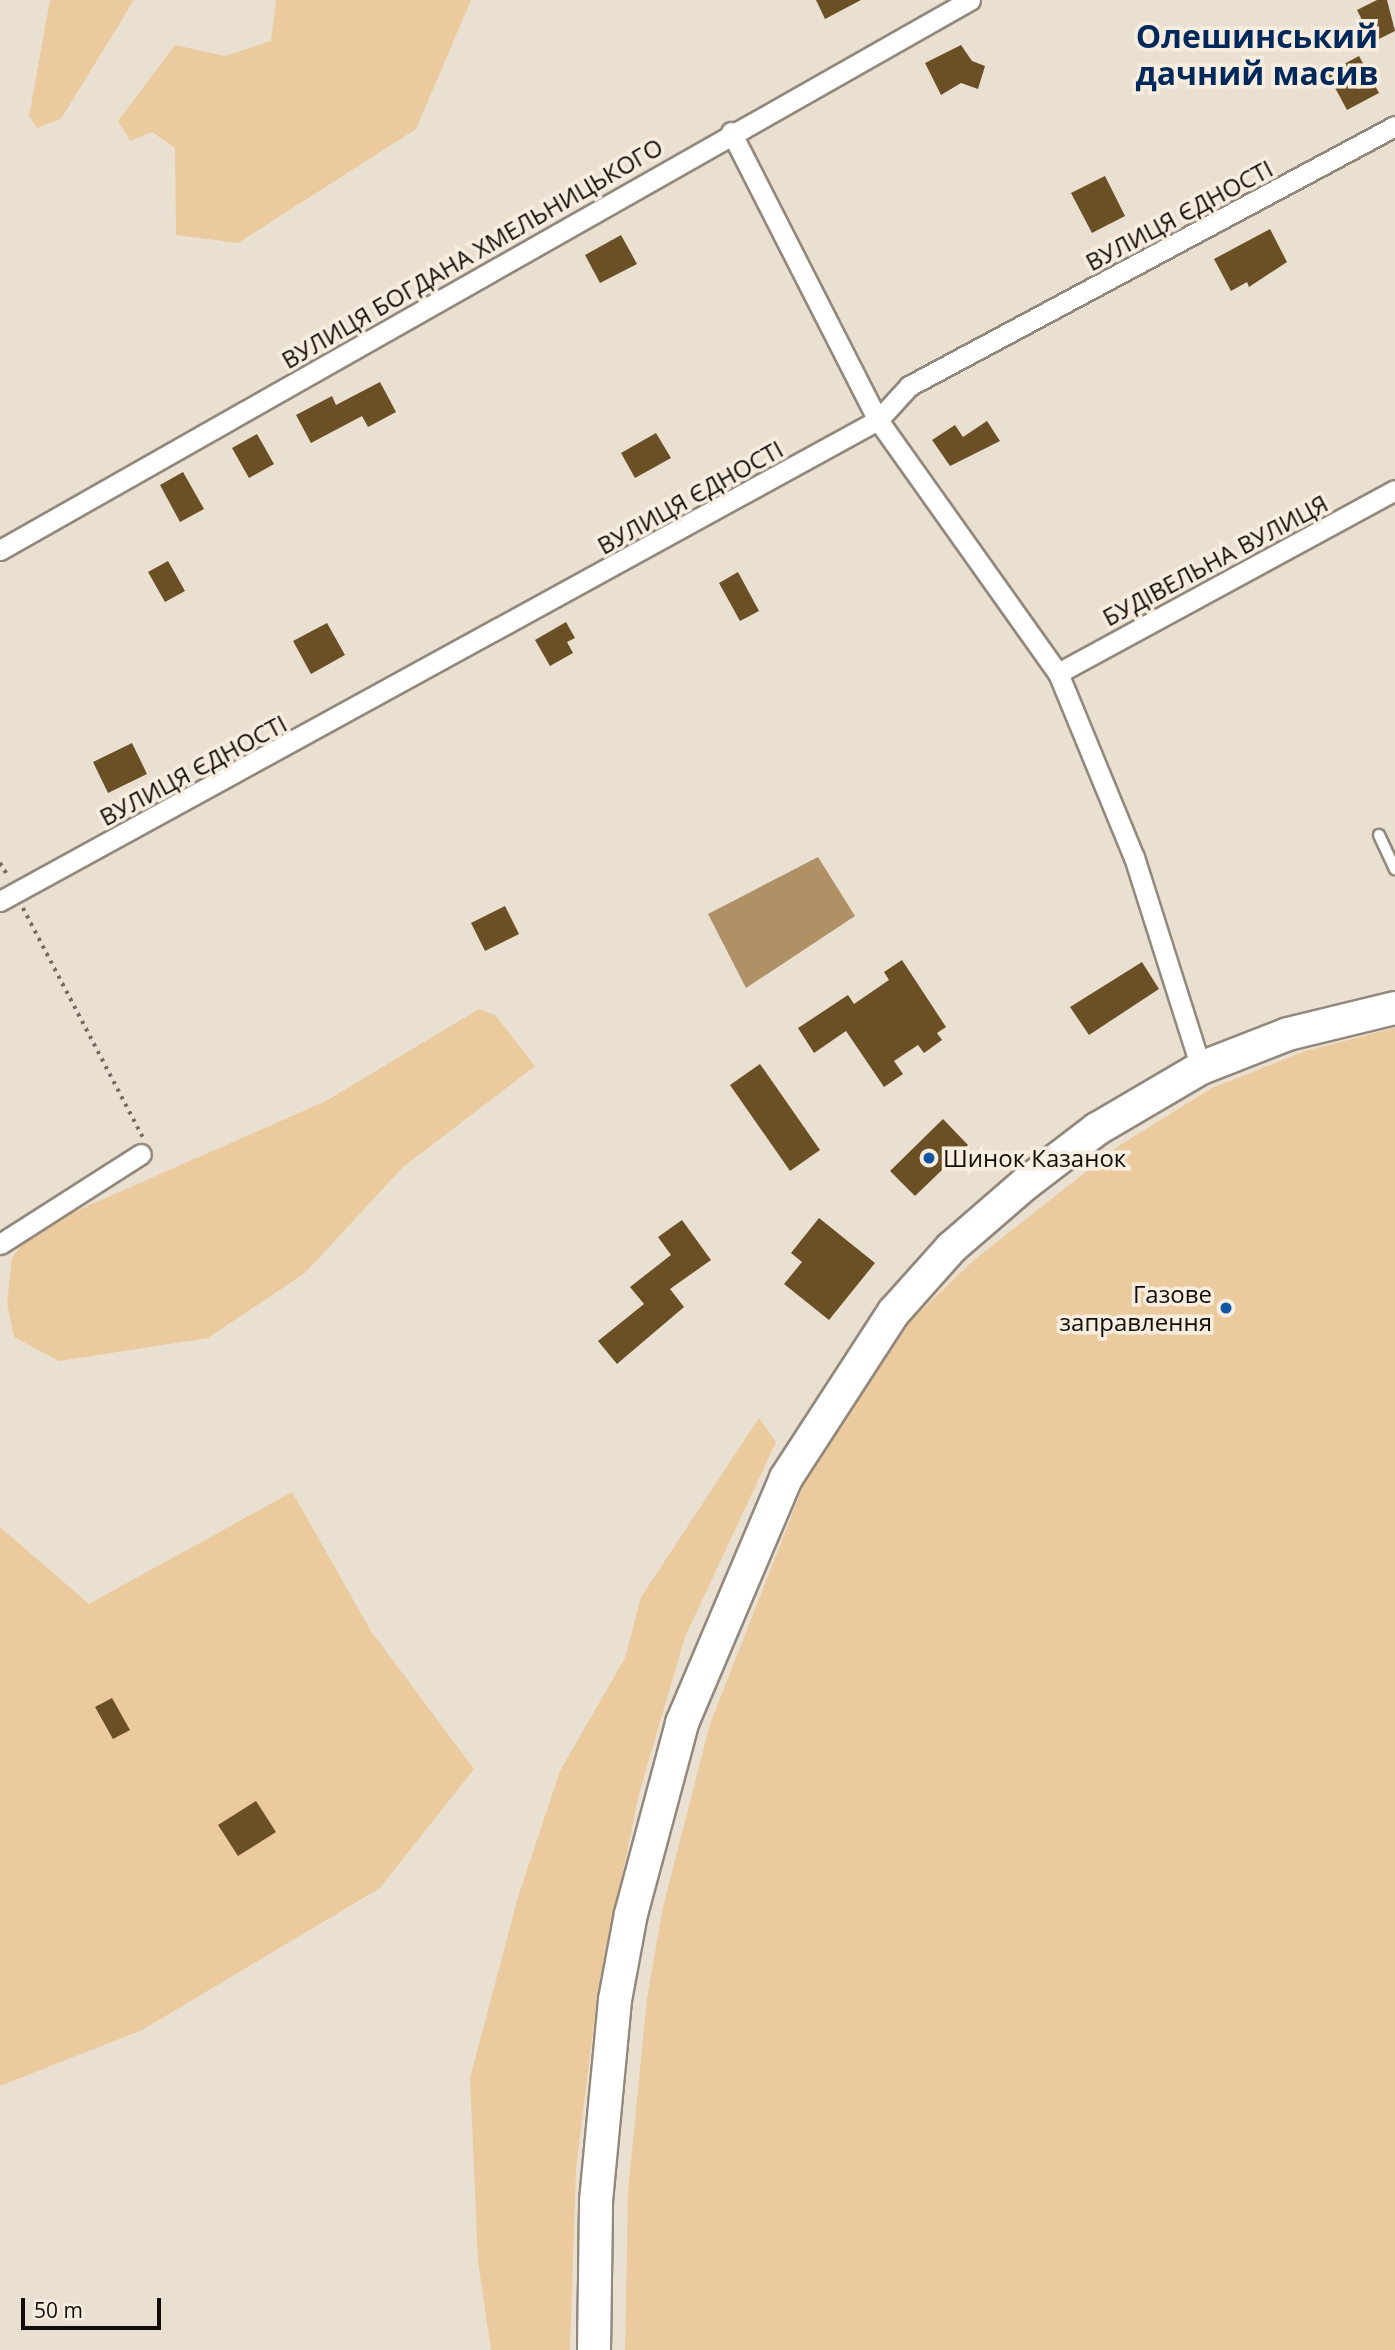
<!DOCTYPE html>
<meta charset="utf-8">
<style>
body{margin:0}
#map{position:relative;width:1395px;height:2350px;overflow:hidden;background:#eae0d2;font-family:"Open Sans",sans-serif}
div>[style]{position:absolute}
.green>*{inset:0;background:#ebca9d}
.water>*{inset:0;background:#b09165}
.building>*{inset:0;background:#6c5025}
.path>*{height:3.5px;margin-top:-1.75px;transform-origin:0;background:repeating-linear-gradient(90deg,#736d64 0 3.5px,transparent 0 8.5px)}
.roads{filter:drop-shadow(2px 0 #92887b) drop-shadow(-2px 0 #92887b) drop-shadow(0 2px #92887b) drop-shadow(0 -2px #92887b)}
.lane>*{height:10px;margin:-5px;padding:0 5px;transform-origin:5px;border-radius:5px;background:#fff}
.street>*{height:19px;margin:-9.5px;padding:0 9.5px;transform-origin:9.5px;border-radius:9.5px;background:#fff}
.primary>*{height:32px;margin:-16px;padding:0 16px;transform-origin:16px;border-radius:16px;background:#fff}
.dots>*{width:19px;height:19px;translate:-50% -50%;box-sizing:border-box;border:4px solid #f8eddf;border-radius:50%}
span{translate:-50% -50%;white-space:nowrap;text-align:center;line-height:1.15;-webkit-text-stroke:7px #f8eddf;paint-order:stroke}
.street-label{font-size:24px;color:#110e09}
.poi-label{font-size:24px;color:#110e09}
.left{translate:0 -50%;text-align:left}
.right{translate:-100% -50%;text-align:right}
.district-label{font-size:32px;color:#00295b;font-weight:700}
.scale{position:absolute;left:21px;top:2298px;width:140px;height:32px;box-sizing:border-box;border:4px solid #110e09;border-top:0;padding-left:9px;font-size:21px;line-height:24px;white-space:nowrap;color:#110e09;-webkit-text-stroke:5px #f8eddf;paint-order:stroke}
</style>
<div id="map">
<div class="green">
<div style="clip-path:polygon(50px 0,134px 0,61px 119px,37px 128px,29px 116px)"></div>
<div style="clip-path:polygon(276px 0,471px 0,416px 129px,238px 243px,176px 235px,175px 148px,152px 132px,130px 141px,118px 121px,175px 45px,225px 56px,271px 41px)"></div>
<div style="clip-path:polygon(479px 1009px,495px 1015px,535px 1066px,403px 1167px,305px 1273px,208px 1338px,59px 1361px,14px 1337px,7px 1303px,12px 1258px,31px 1231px,326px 1101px)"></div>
<div style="clip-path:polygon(1395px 1028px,1395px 2350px,625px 2350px,628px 2191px,647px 1998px,663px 1907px,710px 1724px,804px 1484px,854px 1393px,912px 1319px,974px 1260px,1120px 1145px,1212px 1088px,1305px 1051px)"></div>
<div style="clip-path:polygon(759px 1418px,776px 1442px,685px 1637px,639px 1794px,597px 1998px,576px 2170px,570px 2350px,491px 2350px,478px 2261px,470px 2078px,518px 1897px,560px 1771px,625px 1658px,641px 1597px)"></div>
<div style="clip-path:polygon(292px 1492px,371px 1631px,474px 1769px,380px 1888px,142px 2030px,0 2086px,0 1527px,89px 1604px)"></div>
</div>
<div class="water">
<div style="clip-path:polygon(818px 857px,855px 916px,746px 988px,708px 914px)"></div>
</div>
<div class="building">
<div style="clip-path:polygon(816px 0,861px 0,825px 19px)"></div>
<div style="clip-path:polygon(1377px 0,1387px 0,1395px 31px,1373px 42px,1357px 10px)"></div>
<div style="clip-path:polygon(961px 45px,972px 61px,985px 66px,978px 89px,961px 83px,941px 95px,925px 63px)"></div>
<div style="clip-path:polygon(1359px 56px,1379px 93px,1347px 110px,1327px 73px)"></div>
<div style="clip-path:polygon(1105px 176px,1125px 216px,1092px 233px,1071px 193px)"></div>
<div style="clip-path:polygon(1270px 229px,1287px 262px,1249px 287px,1247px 282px,1231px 291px,1214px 259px)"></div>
<div style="clip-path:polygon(621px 235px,637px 264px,600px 283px,585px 255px)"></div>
<div style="clip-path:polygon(380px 382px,396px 412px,368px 427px,362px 416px,311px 443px,296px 415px,332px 396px,336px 405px)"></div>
<div style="clip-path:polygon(987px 421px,1000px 441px,950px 466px,932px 440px,955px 425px,963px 437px)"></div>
<div style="clip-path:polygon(656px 433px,671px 458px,635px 478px,621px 453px)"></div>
<div style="clip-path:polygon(257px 434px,274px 464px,249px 478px,232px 448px)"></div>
<div style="clip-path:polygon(183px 472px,204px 509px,180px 522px,160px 485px)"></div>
<div style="clip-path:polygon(168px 561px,185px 591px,165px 602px,148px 572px)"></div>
<div style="clip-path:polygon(738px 572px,759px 611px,740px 621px,719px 583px)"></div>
<div style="clip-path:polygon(566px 622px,575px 638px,567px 642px,573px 653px,550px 666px,535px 640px)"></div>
<div style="clip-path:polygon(327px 623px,345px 655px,311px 674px,293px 641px)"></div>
<div style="clip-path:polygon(132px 743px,147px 774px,108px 793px,93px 762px)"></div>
<div style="clip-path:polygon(505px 906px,519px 934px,485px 951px,471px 923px)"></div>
<div style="clip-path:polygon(902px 960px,946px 1027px,937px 1033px,942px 1040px,924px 1053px,918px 1045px,894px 1061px,903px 1074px,884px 1087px,846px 1031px,814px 1053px,798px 1028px,848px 995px,854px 1004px,889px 980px,884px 972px)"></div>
<div style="clip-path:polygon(1142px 962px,1159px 989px,1089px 1035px,1070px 1007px)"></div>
<div style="clip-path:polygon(760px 1064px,820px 1150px,790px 1171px,730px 1085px)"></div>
<div style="clip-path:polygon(943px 1119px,968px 1145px,915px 1196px,890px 1171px)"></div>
<div style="clip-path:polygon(819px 1218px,875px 1263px,829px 1320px,784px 1284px,802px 1262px,791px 1253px)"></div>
<div style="clip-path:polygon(682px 1220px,711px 1260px,670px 1289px,684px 1307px,617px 1364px,598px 1341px,644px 1304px,630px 1287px,671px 1255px,658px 1237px)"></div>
<div style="clip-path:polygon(112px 1698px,130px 1730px,113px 1739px,95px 1707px)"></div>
<div style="clip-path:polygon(256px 1801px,276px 1832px,238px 1856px,218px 1825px)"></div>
</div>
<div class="path">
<div style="left:0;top:863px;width:15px;rotate:58deg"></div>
<div style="left:23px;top:908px;width:261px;rotate:62.4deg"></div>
</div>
<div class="roads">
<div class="lane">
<div style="left:1379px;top:835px;width:38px;rotate:65deg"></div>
</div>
<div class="street">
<div style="left:731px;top:132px;width:323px;rotate:63deg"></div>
<div style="left:878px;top:420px;width:310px;rotate:54.6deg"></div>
<div style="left:1058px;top:673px;width:199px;rotate:67.6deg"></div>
<div style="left:1134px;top:857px;width:221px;rotate:72.4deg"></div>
<div style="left:0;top:550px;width:1115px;rotate:-29.55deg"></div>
<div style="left:1058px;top:673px;width:383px;rotate:-28.5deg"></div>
<div style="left:0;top:901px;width:1001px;rotate:-28.72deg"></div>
<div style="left:878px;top:420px;width:46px;rotate:-47.6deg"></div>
<div style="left:909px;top:386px;width:551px;rotate:-28.15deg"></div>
<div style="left:0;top:1244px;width:167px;rotate:-32.6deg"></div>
</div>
<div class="primary">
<div style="left:594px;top:2350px;width:149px;rotate:-89.2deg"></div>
<div style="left:596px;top:2201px;width:202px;rotate:-84.6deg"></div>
<div style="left:615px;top:2000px;width:87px;rotate:-79.5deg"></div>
<div style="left:631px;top:1914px;width:198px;rotate:-75deg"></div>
<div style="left:682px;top:1723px;width:266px;rotate:-67deg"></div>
<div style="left:786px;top:1478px;width:198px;rotate:-57deg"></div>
<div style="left:894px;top:1312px;width:86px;rotate:-48.3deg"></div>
<div style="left:951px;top:1248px;width:98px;rotate:-40.9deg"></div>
<div style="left:1025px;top:1184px;width:91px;rotate:-37.4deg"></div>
<div style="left:1097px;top:1129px;width:121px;rotate:-30.4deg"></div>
<div style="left:1201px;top:1068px;width:93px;rotate:-21.3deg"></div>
<div style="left:1288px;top:1034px;width:110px;rotate:-13.7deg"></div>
</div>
</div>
<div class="dots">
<div style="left:929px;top:1158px;background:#1156a5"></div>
<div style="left:1226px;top:1308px;background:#1156a5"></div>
</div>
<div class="street-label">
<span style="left:1179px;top:215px;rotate:-28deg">ВУЛИЦЯ ЄДНОСТІ</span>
<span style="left:472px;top:253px;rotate:-30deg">ВУЛИЦЯ БОГДАНА ХМЕЛЬНИЦЬКОГО</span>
<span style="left:690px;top:497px;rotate:-29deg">ВУЛИЦЯ ЄДНОСТІ</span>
<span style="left:1215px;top:560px;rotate:-28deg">БУДІВЕЛЬНА ВУЛИЦЯ</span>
<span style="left:193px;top:770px;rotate:-28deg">ВУЛИЦЯ ЄДНОСТІ</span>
</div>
<div class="poi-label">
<span class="left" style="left:943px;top:1158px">Шинок Казанок</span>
<span class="right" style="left:1212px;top:1308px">Газове<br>заправлення</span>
</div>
<div class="district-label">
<span style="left:1257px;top:55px">Олешинський<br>дачний масив</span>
</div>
<div class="scale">50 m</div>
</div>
